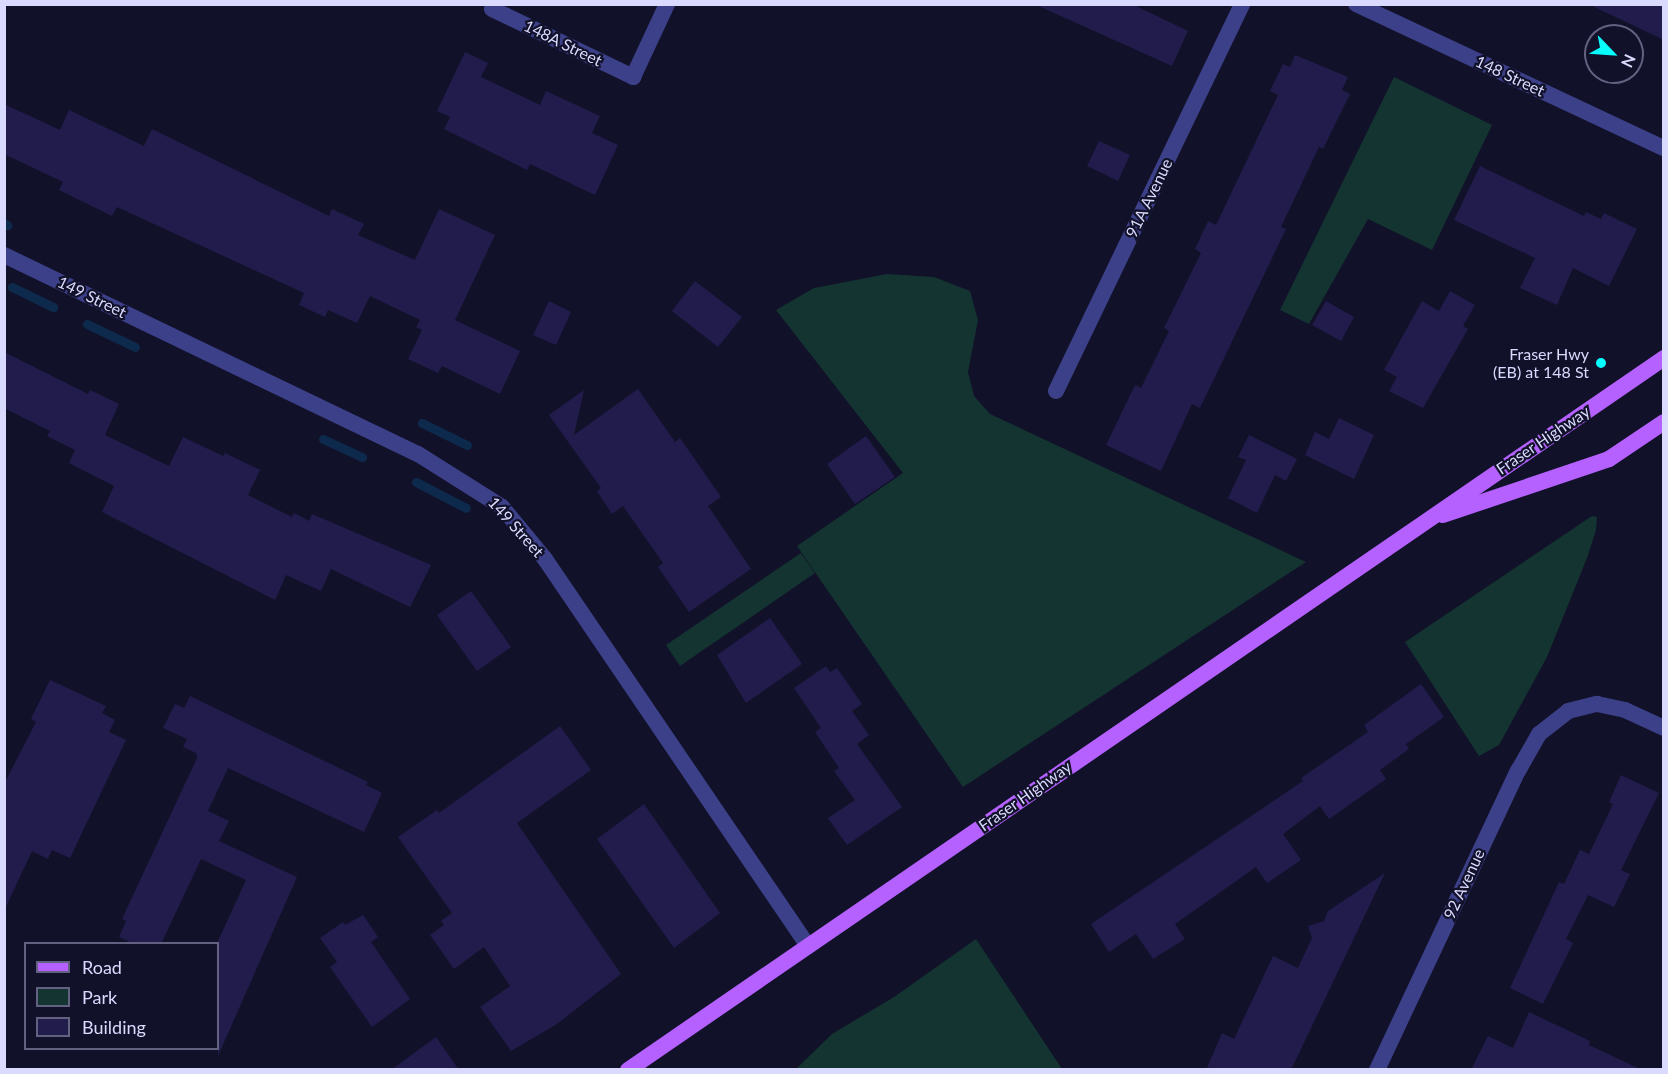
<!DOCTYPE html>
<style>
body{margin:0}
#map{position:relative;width:1668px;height:1074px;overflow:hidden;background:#12112a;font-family:Lato,sans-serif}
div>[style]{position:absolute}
.green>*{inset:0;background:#133430}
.stream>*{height:9px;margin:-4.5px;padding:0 4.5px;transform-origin:4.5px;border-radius:4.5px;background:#0d2a4d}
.building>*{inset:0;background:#211c4b}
.minor>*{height:16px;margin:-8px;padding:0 8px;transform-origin:8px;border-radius:8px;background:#3c4089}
.tertiary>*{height:16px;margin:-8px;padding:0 8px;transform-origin:8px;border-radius:8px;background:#3c4089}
.primary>*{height:16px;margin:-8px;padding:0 8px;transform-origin:8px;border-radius:8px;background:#b461ff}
.dots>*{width:16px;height:16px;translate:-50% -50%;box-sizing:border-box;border:3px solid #12112a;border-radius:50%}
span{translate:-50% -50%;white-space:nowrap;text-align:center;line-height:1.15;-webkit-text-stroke:4.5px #12112a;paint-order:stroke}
.street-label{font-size:16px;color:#dadaff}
.poi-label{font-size:16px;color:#dadaff}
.right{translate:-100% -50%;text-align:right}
.frame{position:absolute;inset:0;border:6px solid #dadaff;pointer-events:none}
.legend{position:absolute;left:24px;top:942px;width:195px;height:108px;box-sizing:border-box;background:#12112a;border:2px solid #62617f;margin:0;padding:8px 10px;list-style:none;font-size:18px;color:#dadaff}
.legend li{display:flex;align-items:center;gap:12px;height:30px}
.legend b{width:30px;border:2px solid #62617f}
.north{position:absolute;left:1584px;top:24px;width:60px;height:60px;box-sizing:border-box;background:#12112a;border:2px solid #62617f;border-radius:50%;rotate:115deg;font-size:16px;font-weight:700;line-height:24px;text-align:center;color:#dadaff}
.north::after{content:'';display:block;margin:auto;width:21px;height:27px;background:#06feff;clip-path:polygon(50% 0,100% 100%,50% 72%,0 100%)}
</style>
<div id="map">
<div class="green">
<div style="clip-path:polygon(1394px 77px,1492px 125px,1432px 250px,1368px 219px,1309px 324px,1280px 310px)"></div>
<div style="clip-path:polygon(887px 274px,934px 277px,970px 291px,978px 320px,968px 372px,974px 396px,990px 414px,1306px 562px,963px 787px,797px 546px,903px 473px,776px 310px,814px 288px)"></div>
<div style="clip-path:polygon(1592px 516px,1597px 517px,1596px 530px,1587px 558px,1547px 657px,1499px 745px,1479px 756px,1405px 642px)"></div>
<div style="clip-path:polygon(801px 553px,815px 573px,680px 666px,666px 645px)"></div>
<div style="clip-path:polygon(976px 939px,1062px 1069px,796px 1069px,832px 1034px,894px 997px)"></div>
</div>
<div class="stream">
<div style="left:4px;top:223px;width:4px;rotate:34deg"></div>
<div style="left:12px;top:287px;width:46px;rotate:26deg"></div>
<div style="left:87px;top:324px;width:53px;rotate:25.6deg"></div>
<div style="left:422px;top:423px;width:50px;rotate:26.1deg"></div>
<div style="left:323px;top:439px;width:43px;rotate:24.8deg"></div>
<div style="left:416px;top:482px;width:56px;rotate:27.5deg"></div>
</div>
<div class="building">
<div style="clip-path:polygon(1034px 4px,1132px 4px,1188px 31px,1172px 66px)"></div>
<div style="clip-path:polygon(1588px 4px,1664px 4px,1664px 40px)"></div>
<div style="clip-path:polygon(465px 52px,488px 63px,481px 77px,540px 105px,546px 91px,600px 116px,592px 133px,618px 145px,595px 195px,530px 164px,527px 170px,444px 129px,450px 117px,437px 111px)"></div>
<div style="clip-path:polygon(1295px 55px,1348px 77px,1342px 90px,1350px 94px,1323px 149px,1319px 147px,1281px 227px,1286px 229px,1200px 408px,1192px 404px,1161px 471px,1106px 445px,1135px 385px,1141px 388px,1169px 331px,1164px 328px,1201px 253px,1195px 249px,1208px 221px,1216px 225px,1278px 95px,1270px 91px,1283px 64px,1290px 67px)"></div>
<div style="clip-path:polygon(4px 104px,60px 130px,69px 110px,144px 146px,152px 129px,329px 216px,332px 209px,364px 224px,358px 235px,415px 260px,439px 209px,495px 235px,455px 320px,520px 351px,500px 394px,442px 366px,438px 373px,408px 359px,422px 330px,416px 327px,420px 320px,370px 296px,357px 323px,328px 310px,325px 317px,299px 305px,304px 293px,117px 207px,112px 216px,59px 190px,63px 182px,4px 154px)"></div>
<div style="clip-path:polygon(1099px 141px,1130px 155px,1118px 181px,1087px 166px)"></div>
<div style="clip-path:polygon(1480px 166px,1584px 216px,1586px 212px,1601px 219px,1604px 213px,1637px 229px,1609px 286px,1573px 268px,1557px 305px,1520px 288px,1535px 258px,1454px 220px)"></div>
<div style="clip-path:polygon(695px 281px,742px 317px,718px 347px,672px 311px)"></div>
<div style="clip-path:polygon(1450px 291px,1475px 305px,1463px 326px,1468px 329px,1423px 408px,1389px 391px,1397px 377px,1384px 370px,1422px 301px,1439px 311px)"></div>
<div style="clip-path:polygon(549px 301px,571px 312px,556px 345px,533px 335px)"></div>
<div style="clip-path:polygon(1326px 301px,1354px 317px,1341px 341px,1312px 325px)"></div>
<div style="clip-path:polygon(4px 352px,88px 394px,90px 390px,119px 404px,105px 435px,169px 466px,183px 437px,223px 456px,225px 453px,260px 470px,248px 495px,292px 517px,294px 513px,309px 521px,312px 514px,431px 565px,410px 607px,331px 569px,321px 591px,286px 575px,275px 600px,102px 512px,114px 486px,69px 463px,75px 450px,47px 436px,50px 431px,4px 408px)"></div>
<div style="clip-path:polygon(638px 389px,675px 442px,680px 438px,721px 497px,708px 506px,751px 569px,689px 612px,658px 567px,663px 563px,623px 506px,612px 514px,597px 491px,601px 488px,549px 415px,584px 390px,574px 435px)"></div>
<div style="clip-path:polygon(1339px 418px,1374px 435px,1354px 479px,1305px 455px,1315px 432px,1329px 439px)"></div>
<div style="clip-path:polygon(1249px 435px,1297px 459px,1286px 481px,1275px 475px,1257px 513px,1228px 498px,1246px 460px,1238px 457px)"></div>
<div style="clip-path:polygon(866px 436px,895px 477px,855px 504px,827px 464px)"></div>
<div style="clip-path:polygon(471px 591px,511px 647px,477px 671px,437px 615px)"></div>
<div style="clip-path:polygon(770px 618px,802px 664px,746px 703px,717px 655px)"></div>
<div style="clip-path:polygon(826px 666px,830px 672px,837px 668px,862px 704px,852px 711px,869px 735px,857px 744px,902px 807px,847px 845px,828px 818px,855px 800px,834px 771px,839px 768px,815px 732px,821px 728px,794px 688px)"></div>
<div style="clip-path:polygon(50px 680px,106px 706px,102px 713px,115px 720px,109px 732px,126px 740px,70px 858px,52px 850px,48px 859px,32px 851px,4px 911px,4px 784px,36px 722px,31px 719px)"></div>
<div style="clip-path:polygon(1421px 684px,1444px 717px,1406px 744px,1409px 749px,1380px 770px,1386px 779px,1329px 819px,1320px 806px,1283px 834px,1301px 860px,1267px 883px,1256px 867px,1175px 924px,1185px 939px,1153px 959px,1136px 934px,1109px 952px,1091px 924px,1303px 781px,1301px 778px,1368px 732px,1364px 725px)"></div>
<div style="clip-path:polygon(190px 696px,368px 782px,366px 785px,382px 793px,364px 832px,228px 768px,208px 811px,229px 821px,219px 841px,297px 877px,218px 1056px,218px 941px,246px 880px,201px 859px,161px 944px,134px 944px,119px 937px,126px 921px,122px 919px,197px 758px,196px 753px,183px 747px,187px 739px,163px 728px,175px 704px,184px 708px)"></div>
<div style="clip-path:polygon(560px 726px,591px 770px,517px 823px,621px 974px,557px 1024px,511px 1051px,480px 1007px,510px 986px,484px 947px,454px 969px,430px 935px,444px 925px,441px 921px,452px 913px,398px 837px,437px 810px,439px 813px)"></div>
<div style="clip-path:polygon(1621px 775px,1659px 793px,1621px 870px,1630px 874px,1614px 907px,1588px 895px,1566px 939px,1573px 943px,1543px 1004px,1510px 988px,1559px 882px,1564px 884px,1580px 850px,1589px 854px,1613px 804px,1609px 802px)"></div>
<div style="clip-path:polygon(644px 804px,720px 913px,674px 948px,597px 839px)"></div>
<div style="clip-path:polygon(1385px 873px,1291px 1070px,1206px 1070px,1222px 1033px,1234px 1039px,1273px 956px,1298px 968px,1312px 938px,1308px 926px,1324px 921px,1328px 911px)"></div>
<div style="clip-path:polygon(363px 915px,378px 937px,371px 942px,410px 999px,372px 1027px,330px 967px,337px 962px,320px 938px,343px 922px,345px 925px)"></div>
<div style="clip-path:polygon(1529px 1012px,1590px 1041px,1589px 1045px,1642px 1070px,1471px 1070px,1488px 1036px,1513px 1048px)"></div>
<div style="clip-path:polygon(436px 1037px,459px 1070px,391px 1070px)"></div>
</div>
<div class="minor">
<div style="left:492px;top:9px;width:157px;rotate:25.7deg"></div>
<div style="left:633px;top:77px;width:81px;rotate:-65deg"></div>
<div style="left:4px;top:255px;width:459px;rotate:25.7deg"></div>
<div style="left:418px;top:454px;width:99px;rotate:32.2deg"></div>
<div style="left:502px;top:507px;width:67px;rotate:50.4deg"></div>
<div style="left:545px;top:559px;width:468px;rotate:55.8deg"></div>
<div style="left:1056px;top:391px;width:429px;rotate:-64.3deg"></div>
<div style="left:1377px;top:1070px;width:331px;rotate:-64.8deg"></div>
<div style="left:1518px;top:771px;width:43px;rotate:-60.4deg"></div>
<div style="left:1539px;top:734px;width:37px;rotate:-38deg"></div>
<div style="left:1568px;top:711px;width:30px;rotate:-14deg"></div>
<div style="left:1597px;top:704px;width:29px;rotate:12deg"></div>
<div style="left:1625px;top:710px;width:43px;rotate:24.8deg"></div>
</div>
<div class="tertiary">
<div style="left:1356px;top:4px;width:340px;rotate:25.1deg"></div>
</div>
<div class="primary">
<div style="left:1443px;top:515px;width:175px;rotate:-18.6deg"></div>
<div style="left:1609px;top:459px;width:66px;rotate:-33.9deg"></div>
<div style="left:628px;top:1070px;width:1257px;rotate:-34.5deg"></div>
</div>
<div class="dots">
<div style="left:1601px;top:363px;background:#06feff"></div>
</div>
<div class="street-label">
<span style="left:563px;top:43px;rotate:26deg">148A Street</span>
<span style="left:1510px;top:76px;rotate:25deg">148 Street</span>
<span style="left:1149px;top:198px;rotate:-64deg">91A Avenue</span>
<span style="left:92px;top:297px;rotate:26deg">149 Street</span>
<span style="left:1543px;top:440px;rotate:-34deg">Fraser Highway</span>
<span style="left:516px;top:527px;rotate:48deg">149 Street</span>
<span style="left:1025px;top:796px;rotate:-35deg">Fraser Highway</span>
<span style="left:1464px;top:884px;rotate:-65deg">92 Avenue</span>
</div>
<div class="poi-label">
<span class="right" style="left:1589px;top:363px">Fraser Hwy<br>(EB) at 148 St</span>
</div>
<div class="frame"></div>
<ul class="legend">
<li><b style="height:8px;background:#b461ff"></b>Road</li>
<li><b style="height:16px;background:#133430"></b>Park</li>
<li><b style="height:16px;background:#211c4b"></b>Building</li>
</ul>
<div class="north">N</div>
</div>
